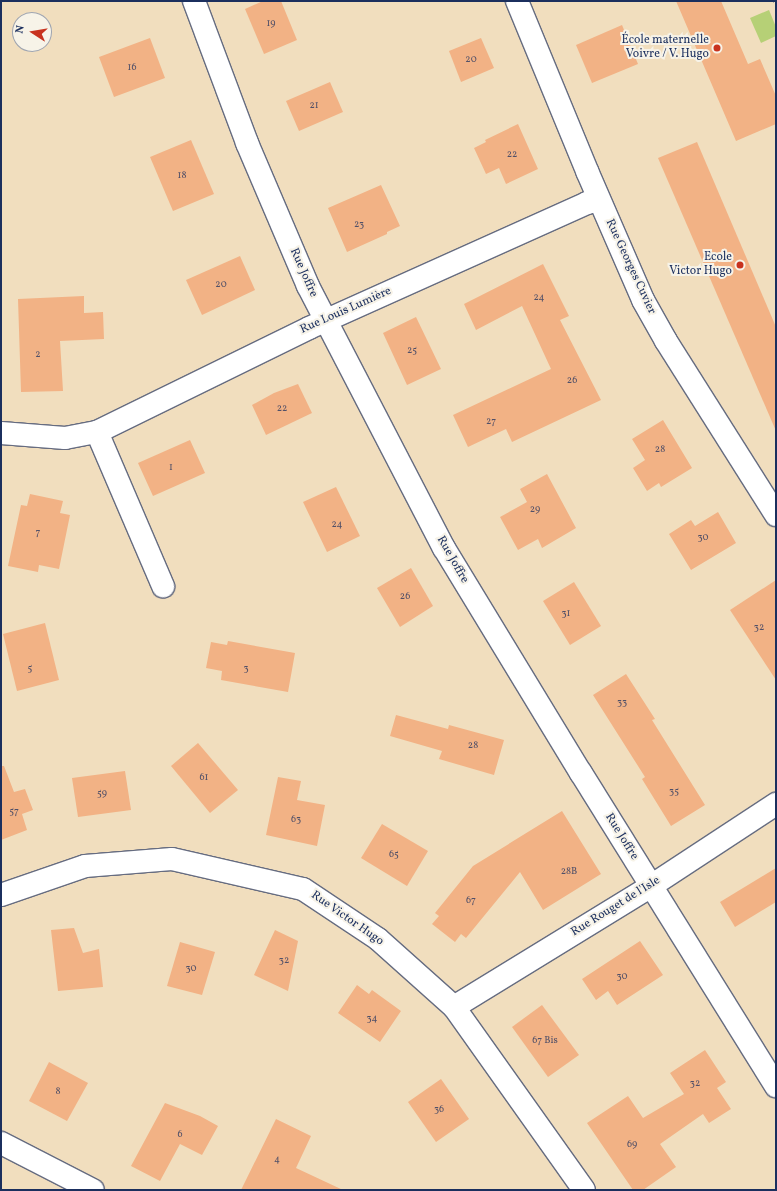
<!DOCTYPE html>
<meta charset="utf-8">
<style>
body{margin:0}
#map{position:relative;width:777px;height:1191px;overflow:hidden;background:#f1debe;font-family:Vollkorn,serif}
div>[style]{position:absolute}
.green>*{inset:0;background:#b6d076}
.building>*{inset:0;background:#f2b285}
.path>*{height:2.5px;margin-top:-1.25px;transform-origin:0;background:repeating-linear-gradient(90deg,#666c80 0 1px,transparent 0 4px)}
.roads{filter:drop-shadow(1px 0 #666c80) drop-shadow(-1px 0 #666c80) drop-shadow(0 1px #666c80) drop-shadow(0 -1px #666c80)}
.minor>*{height:22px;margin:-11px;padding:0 11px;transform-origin:11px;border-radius:11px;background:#fff}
.dots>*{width:11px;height:11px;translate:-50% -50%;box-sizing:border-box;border:2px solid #f7f3e8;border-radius:50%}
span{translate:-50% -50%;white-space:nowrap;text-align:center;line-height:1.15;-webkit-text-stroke:4px #f7f3e8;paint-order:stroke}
.number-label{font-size:10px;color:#515068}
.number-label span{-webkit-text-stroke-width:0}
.poi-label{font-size:12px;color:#1b2f5e}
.right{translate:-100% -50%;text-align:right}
.street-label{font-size:12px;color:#1b2f5e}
.frame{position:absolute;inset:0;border:2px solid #1b2f5e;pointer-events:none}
.north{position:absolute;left:12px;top:12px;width:40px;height:40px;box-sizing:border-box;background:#f7f3e8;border:1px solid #9fa5b1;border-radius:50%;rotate:282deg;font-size:11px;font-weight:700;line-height:16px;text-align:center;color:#1b2f5e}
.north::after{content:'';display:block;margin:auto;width:14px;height:18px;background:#c8321e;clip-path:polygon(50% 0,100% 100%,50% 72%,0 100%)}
</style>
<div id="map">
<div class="green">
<div style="clip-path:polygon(769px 10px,776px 27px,776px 36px,761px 43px,750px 18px)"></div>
</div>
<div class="building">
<div style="clip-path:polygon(263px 1px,281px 1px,297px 40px,264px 54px,245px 9px)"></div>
<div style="clip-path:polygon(676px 1px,721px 1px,748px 64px,760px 59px,776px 96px,776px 124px,736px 141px)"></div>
<div style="clip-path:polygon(622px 25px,638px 64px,592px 83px,576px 45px)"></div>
<div style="clip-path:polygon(150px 38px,165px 78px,114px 97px,99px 57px)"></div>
<div style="clip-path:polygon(481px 38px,494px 68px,461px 82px,449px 51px)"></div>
<div style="clip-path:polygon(330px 82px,343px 112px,299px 131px,286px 101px)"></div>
<div style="clip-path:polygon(518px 124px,538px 169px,506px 184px,499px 168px,486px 174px,474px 148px,486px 142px,485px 140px)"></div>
<div style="clip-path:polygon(191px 140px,214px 194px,173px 211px,150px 157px)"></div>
<div style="clip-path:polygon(697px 142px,776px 327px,776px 431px,658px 158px)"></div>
<div style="clip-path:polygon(381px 185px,400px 226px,387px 232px,387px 234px,347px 252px,328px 208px)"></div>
<div style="clip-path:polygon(240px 256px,255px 290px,202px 315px,186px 280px)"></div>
<div style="clip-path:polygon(543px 264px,569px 316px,560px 320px,601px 400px,512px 442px,506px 429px,468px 447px,453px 415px,551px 369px,522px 306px,476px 330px,464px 304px)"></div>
<div style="clip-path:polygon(84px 296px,84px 313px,103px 312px,104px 339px,60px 341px,63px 391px,21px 392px,18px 299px)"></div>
<div style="clip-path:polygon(416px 317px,441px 369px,407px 385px,383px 333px)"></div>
<div style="clip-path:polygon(298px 384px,312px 413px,266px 435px,252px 405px,274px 393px)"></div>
<div style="clip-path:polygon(663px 420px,692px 468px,661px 487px,659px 483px,647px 491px,633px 468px,645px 460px,632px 439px)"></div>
<div style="clip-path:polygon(190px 440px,205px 473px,153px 496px,138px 463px)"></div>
<div style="clip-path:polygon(547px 474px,576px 528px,542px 548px,538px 539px,518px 550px,500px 517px,527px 502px,520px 489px)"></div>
<div style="clip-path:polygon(336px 487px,360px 536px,327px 552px,303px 502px)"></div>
<div style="clip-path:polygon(30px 494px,63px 501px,60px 513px,70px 515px,59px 569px,39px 565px,38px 572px,8px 566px,21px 505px,27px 506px)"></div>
<div style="clip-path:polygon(718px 512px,736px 543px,691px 570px,669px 534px,691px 520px,695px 526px)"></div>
<div style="clip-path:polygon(411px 568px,433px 606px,400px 627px,377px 588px)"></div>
<div style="clip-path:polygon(776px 580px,776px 680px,730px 610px)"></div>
<div style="clip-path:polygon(574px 582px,601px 626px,570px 645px,543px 601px)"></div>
<div style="clip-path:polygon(45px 623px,59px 680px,17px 691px,3px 634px)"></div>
<div style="clip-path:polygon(228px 641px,295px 653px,288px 692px,221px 680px,222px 671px,206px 668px,211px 642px,227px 645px)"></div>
<div style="clip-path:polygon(626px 674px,655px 719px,652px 720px,705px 805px,671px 826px,642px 779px,645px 777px,593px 695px)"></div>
<div style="clip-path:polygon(396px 715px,448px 729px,449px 725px,504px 740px,494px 775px,439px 759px,442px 751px,390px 736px)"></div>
<div style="clip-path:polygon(198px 743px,238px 790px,210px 813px,171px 766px)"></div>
<div style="clip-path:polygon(1px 766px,4px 766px,14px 792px,25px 789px,33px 810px,22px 814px,27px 830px,1px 840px)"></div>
<div style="clip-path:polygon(125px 771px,131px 810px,78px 817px,72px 778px)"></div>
<div style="clip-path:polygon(278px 777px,301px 781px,297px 800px,325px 805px,317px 846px,266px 835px)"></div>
<div style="clip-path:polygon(562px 811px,601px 874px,543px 910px,520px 872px,466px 938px,461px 934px,455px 942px,432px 924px,439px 916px,435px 913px,473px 866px)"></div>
<div style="clip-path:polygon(382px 824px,428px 851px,407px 886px,361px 858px)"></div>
<div style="clip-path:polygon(776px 868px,776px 902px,735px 927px,720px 902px)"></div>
<div style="clip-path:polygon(74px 928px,83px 953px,99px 949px,103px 987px,58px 991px,51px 930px)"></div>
<div style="clip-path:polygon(275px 930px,298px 941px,288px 991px,254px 975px)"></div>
<div style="clip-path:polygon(640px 941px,663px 975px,617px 1005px,608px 991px,596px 1000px,582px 979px)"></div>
<div style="clip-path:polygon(180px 942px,215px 952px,202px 995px,167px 986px)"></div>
<div style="clip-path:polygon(357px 985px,369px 994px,372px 990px,401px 1011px,380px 1042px,338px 1013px)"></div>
<div style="clip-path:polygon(542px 1005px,579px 1055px,548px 1077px,512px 1027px)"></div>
<div style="clip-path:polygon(705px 1050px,726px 1082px,717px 1088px,731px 1109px,709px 1123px,703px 1114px,660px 1144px,676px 1167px,643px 1190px,633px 1190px,587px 1123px,628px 1096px,643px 1118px,684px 1094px,670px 1073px)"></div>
<div style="clip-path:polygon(49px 1062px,88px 1083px,67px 1121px,29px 1101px)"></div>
<div style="clip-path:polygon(441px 1079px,469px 1119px,436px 1142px,408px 1102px)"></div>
<div style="clip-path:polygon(165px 1103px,200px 1116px,218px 1126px,202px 1155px,180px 1144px,160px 1181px,131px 1166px)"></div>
<div style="clip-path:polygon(276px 1119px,311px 1136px,296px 1168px,343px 1190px,241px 1190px)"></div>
</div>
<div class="path">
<div style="left:775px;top:1px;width:3px;rotate:72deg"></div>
</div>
<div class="roads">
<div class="minor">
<div style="left:194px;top:1px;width:152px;rotate:69.5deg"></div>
<div style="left:247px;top:143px;width:155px;rotate:66.9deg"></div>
<div style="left:308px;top:286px;width:295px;rotate:62.6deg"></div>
<div style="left:444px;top:548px;width:263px;rotate:58.7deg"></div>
<div style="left:581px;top:773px;width:369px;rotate:58.1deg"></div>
<div style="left:517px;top:1px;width:184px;rotate:67.6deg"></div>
<div style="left:587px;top:171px;width:141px;rotate:66.5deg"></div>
<div style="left:643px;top:300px;width:47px;rotate:60.7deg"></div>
<div style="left:666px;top:341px;width:206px;rotate:57.7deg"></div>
<div style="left:97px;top:432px;width:168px;rotate:66.8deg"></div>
<div style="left:1px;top:433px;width:64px;rotate:4.5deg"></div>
<div style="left:65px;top:438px;width:33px;rotate:-11deg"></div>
<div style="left:97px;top:432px;width:236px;rotate:-26.1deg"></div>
<div style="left:309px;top:328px;width:305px;rotate:-24.2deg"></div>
<div style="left:587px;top:203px;width:12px;rotate:-14deg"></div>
<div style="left:1px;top:895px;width:89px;rotate:-19deg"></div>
<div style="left:85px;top:866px;width:87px;rotate:-4.6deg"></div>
<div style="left:172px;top:859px;width:134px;rotate:12.9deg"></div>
<div style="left:303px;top:889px;width:90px;rotate:33.7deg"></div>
<div style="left:378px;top:939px;width:102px;rotate:41.8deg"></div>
<div style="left:454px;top:1007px;width:224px;rotate:54.6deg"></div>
<div style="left:454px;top:1007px;width:224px;rotate:-31.5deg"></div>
<div style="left:645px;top:890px;width:157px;rotate:-33.3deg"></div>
<div style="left:1px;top:1143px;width:103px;rotate:27.1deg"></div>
</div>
</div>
<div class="dots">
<div style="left:717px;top:48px;background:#c8321e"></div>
<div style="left:740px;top:265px;background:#c8321e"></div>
</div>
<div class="number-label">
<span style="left:271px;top:24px">19</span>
<span style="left:471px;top:60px">20</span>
<span style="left:132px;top:68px">16</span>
<span style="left:314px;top:106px">21</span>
<span style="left:512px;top:155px">22</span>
<span style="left:182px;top:176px">18</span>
<span style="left:359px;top:225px">23</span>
<span style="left:221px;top:285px">20</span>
<span style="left:539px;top:298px">24</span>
<span style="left:412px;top:351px">25</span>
<span style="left:38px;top:355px">2</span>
<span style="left:572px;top:381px">26</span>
<span style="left:282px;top:409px">22</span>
<span style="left:491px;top:422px">27</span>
<span style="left:660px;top:450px">28</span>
<span style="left:171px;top:468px">1</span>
<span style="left:535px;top:510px">29</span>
<span style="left:337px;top:525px">24</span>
<span style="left:38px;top:533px">7</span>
<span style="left:703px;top:538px">30</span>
<span style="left:405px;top:597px">26</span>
<span style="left:566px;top:614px">31</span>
<span style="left:759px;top:628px">32</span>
<span style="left:30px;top:669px">5</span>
<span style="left:246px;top:669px">3</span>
<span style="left:622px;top:703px">33</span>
<span style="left:473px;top:746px">28</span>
<span style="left:204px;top:778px">61</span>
<span style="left:674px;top:792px">35</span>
<span style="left:102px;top:794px">59</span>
<span style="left:14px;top:812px">57</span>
<span style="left:296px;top:820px">63</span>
<span style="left:394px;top:855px">65</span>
<span style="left:569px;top:872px">28B</span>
<span style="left:471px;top:901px">67</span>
<span style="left:284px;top:961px">32</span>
<span style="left:191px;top:969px">30</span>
<span style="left:622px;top:977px">30</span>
<span style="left:372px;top:1019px">34</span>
<span style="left:545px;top:1041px">67 Bis</span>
<span style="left:695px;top:1084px">32</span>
<span style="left:58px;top:1092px">8</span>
<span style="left:439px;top:1110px">36</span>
<span style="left:180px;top:1135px">6</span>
<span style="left:632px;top:1145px">69</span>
<span style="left:277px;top:1160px">4</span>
</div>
<div class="poi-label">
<span class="right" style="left:709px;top:48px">École maternelle<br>Voivre / V. Hugo</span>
<span class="right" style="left:732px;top:265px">Ecole<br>Victor Hugo</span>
</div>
<div class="street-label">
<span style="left:630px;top:267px;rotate:65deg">Rue Georges Cuvier</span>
<span style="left:303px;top:273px;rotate:66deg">Rue Joffre</span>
<span style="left:346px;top:311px;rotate:-24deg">Rue Louis Lumière</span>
<span style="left:452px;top:560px;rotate:60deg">Rue Joffre</span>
<span style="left:621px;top:837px;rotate:58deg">Rue Joffre</span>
<span style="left:616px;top:907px;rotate:-32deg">Rue Rouget de l'Isle</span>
<span style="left:347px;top:919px;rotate:35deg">Rue Victor Hugo</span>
</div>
<div class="frame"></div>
<div class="north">N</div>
</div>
